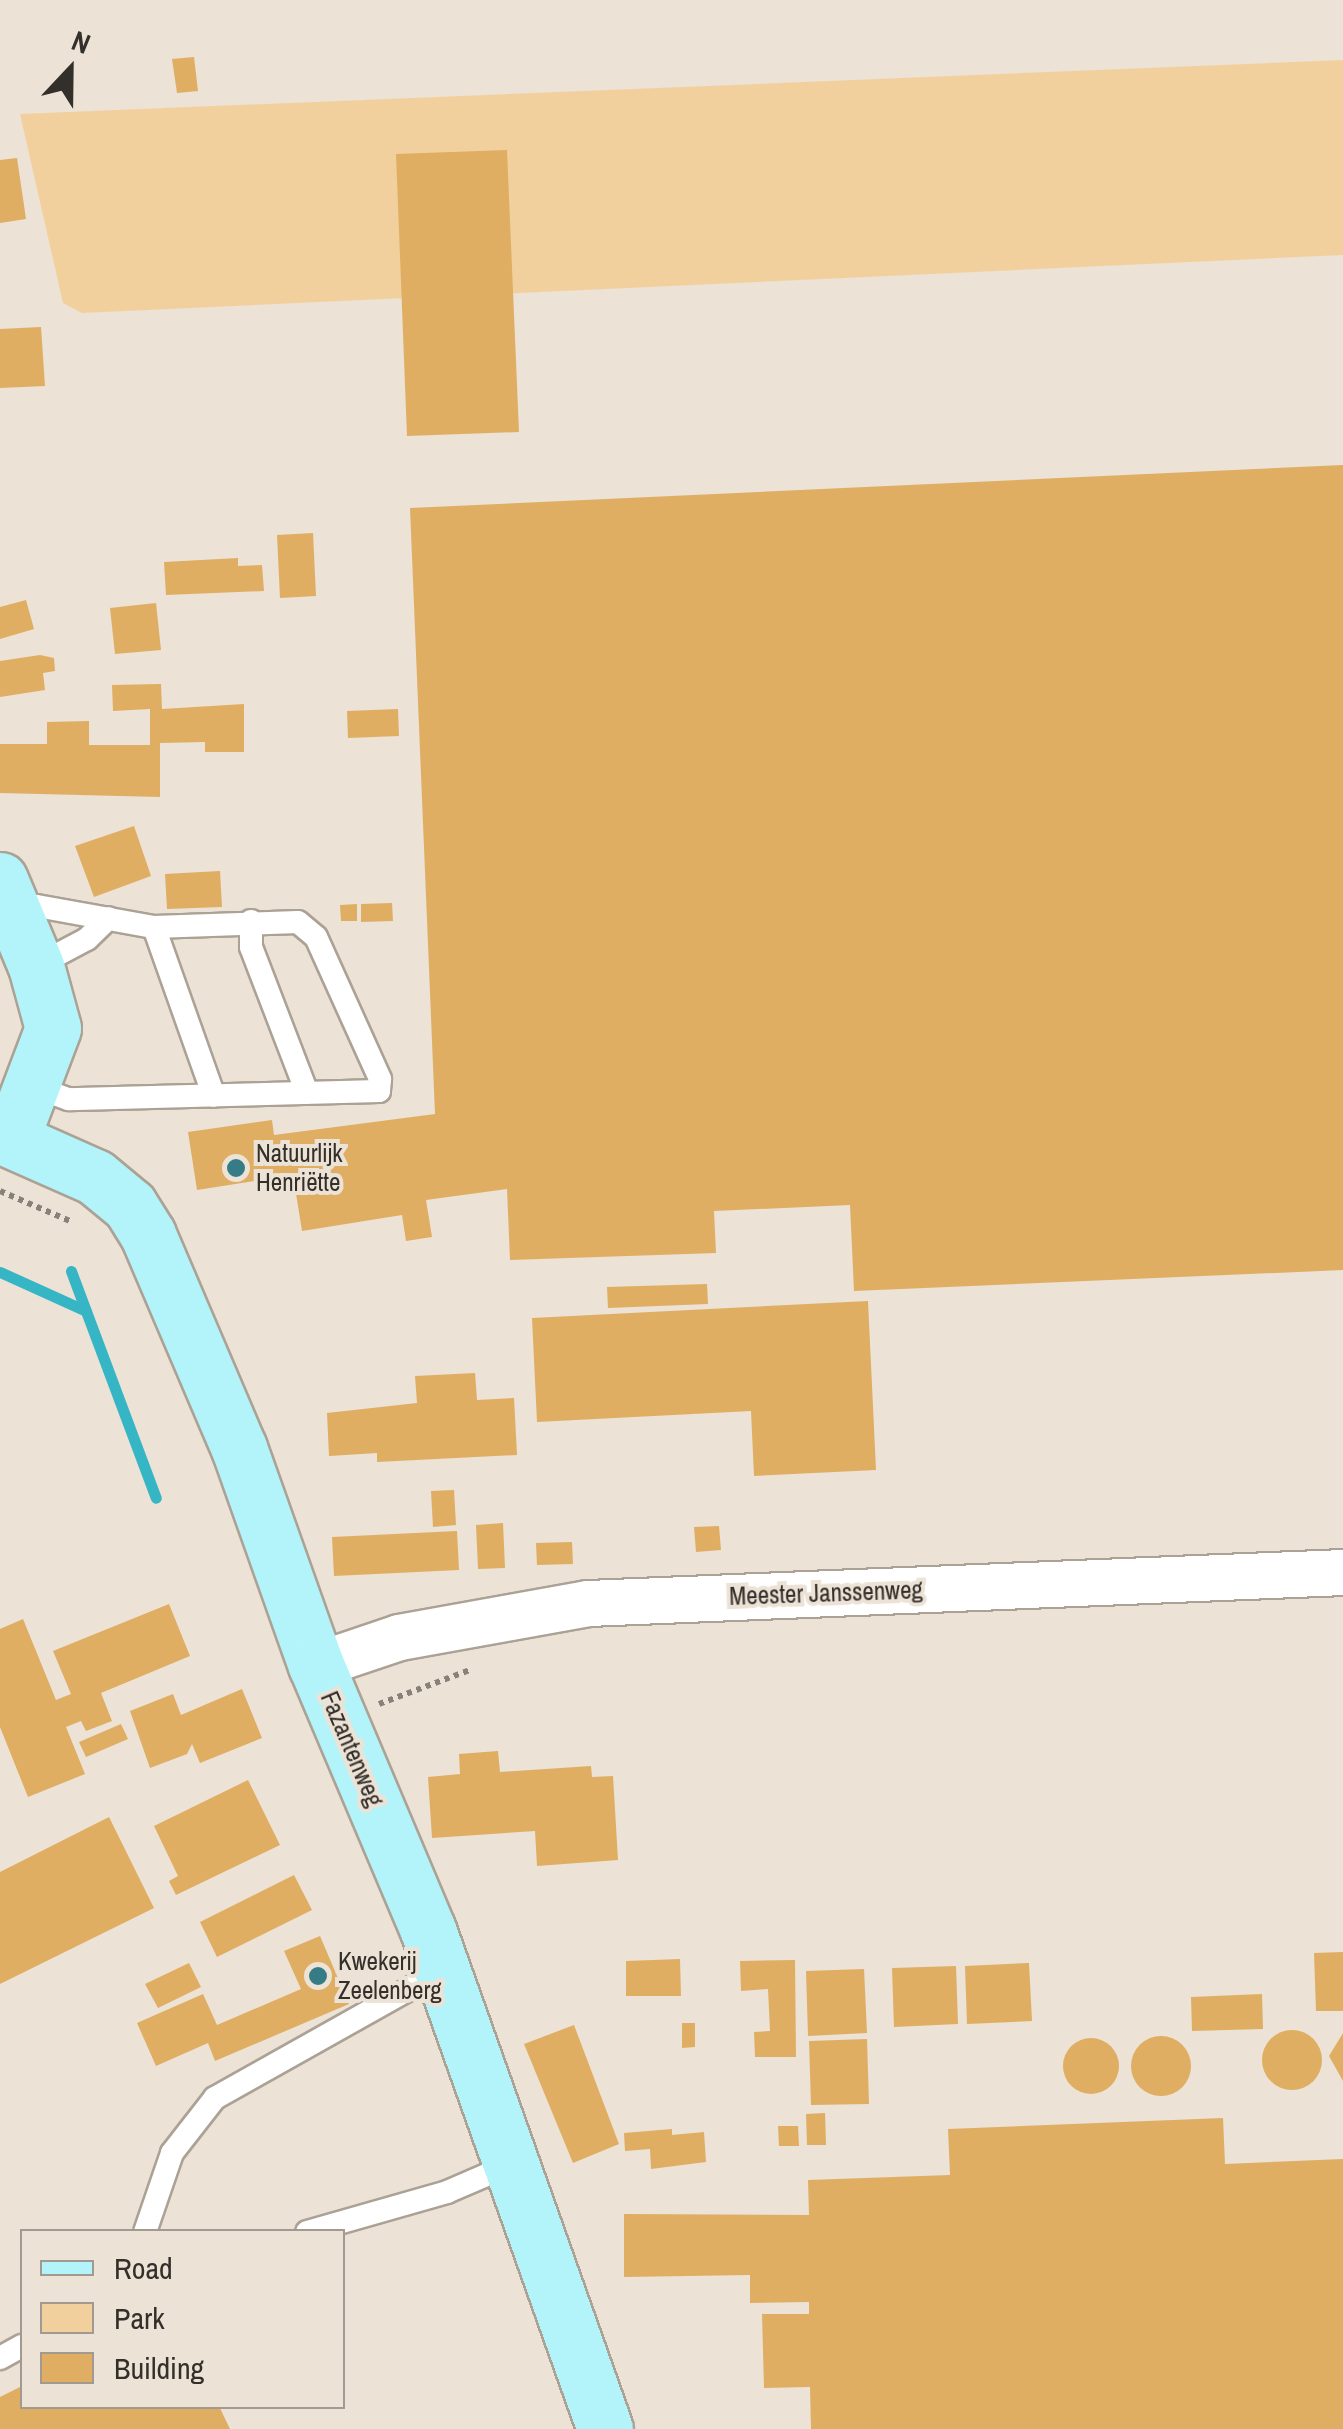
<!DOCTYPE html>
<meta charset="utf-8">
<style>
body{margin:0}
#map{position:relative;width:1343px;height:2429px;overflow:hidden;background:#ece2d5;font-family:"Archivo Narrow",sans-serif}
div>[style]{position:absolute}
.green>*{inset:0;background:#f2d09e}
.stream>*{height:11px;margin:-5.5px;padding:0 5.5px;transform-origin:5.5px;border-radius:5.5px;background:#36b5c5}
.building>*{inset:0;background:#dfae63}
.round{border-radius:50%}
.path>*{height:6px;margin-top:-3px;transform-origin:0;background:repeating-linear-gradient(90deg,#888179 0 5px,transparent 0 10px)}
.roads{filter:drop-shadow(2px 0 #aba295) drop-shadow(-2px 0 #aba295) drop-shadow(0 2px #aba295) drop-shadow(0 -2px #aba295)}
.lane>*{height:22px;margin:-11px;padding:0 11px;transform-origin:11px;border-radius:11px;background:#fff}
.street>*{height:45px;margin:-22.5px;padding:0 22.5px;transform-origin:22.5px;border-radius:22.5px;background:#fff}
.secondary>*{height:55px;margin:-27.5px;padding:0 27.5px;transform-origin:27.5px;border-radius:27.5px;background:#b2f4fa}
.dots>*{width:28px;height:28px;translate:-50% -50%;box-sizing:border-box;border:5px solid #ece2d5;border-radius:50%}
span{translate:-50% -50%;white-space:nowrap;text-align:center;line-height:1.15;-webkit-text-stroke:8px #ece2d5;paint-order:stroke}
.poi-label{font-size:25px;color:#332f2a}
.left{translate:0 -50%;text-align:left}
.street-label{font-size:25px;color:#332f2a}
.legend{position:absolute;left:20px;top:2229px;width:325px;height:180px;box-sizing:border-box;background:#ece2d5;border:2px solid #a29a91;margin:0;padding:12px 18px;list-style:none;font-size:30px;color:#332f2a}
.legend li{display:flex;align-items:center;gap:20px;height:50px}
.legend b{width:50px;border:2px solid #a29a91}
.north{position:absolute;left:20px;top:20px;width:100px;height:100px;-webkit-text-stroke:8px #ece2d5;paint-order:stroke;rotate:22deg;font-size:28px;font-weight:700;line-height:40px;text-align:center;color:#332f2a}
.north::after{content:'';display:block;margin:auto;width:35px;height:45px;background:#332f2a;clip-path:polygon(50% 0,100% 100%,50% 72%,0 100%)}
</style>
<div id="map">
<div class="green">
<div style="clip-path:polygon(1343px 60px,1343px 255px,82px 313px,63px 303px,20px 114px)"></div>
</div>
<div class="stream">
<div style="left:71px;top:1271px;width:242px;rotate:69.5deg"></div>
<div style="left:0;top:1272px;width:94px;rotate:24.4deg"></div>
</div>
<div class="building">
<div style="clip-path:polygon(194px 57px,198px 91px,177px 93px,172px 59px)"></div>
<div style="clip-path:polygon(507px 150px,519px 432px,407px 436px,396px 154px)"></div>
<div style="clip-path:polygon(17px 158px,26px 219px,0 223px,0 160px)"></div>
<div style="clip-path:polygon(41px 327px,45px 386px,0 388px,0 329px)"></div>
<div style="clip-path:polygon(1343px 465px,1343px 1270px,854px 1291px,850px 1205px,714px 1211px,716px 1253px,510px 1260px,507px 1189px,426px 1200px,432px 1237px,406px 1241px,402px 1215px,302px 1231px,293px 1175px,197px 1190px,188px 1132px,272px 1120px,274px 1135px,435px 1114px,410px 508px)"></div>
<div style="clip-path:polygon(313px 533px,316px 596px,280px 598px,277px 535px)"></div>
<div style="clip-path:polygon(238px 558px,238px 566px,262px 565px,264px 591px,166px 595px,164px 562px)"></div>
<div style="clip-path:polygon(26px 600px,34px 629px,0 639px,0 607px)"></div>
<div style="clip-path:polygon(156px 603px,161px 650px,115px 654px,110px 608px)"></div>
<div style="clip-path:polygon(40px 655px,54px 658px,55px 671px,43px 673px,45px 690px,0 697px,0 661px)"></div>
<div style="clip-path:polygon(161px 684px,162px 709px,244px 704px,244px 752px,205px 752px,205px 742px,160px 743px,160px 797px,0 793px,0 744px,47px 744px,47px 722px,89px 721px,89px 745px,150px 745px,150px 709px,113px 711px,112px 685px)"></div>
<div style="clip-path:polygon(398px 709px,399px 736px,348px 738px,347px 711px)"></div>
<div style="clip-path:polygon(134px 826px,151px 876px,94px 897px,75px 846px)"></div>
<div style="clip-path:polygon(220px 871px,222px 907px,167px 909px,165px 874px)"></div>
<div style="clip-path:polygon(392px 903px,393px 921px,361px 922px,361px 904px)"></div>
<div style="clip-path:polygon(357px 904px,357px 921px,341px 921px,340px 905px)"></div>
<div style="clip-path:polygon(707px 1284px,708px 1304px,608px 1308px,607px 1287px)"></div>
<div style="clip-path:polygon(868px 1301px,876px 1470px,754px 1476px,751px 1411px,537px 1422px,532px 1318px)"></div>
<div style="clip-path:polygon(475px 1373px,477px 1400px,514px 1398px,517px 1455px,377px 1462px,377px 1453px,329px 1456px,327px 1413px,417px 1403px,415px 1376px)"></div>
<div style="clip-path:polygon(454px 1490px,456px 1525px,433px 1527px,431px 1491px)"></div>
<div style="clip-path:polygon(503px 1523px,505px 1568px,478px 1569px,476px 1525px)"></div>
<div style="clip-path:polygon(719px 1526px,721px 1550px,696px 1552px,694px 1527px)"></div>
<div style="clip-path:polygon(457px 1531px,459px 1570px,334px 1576px,332px 1537px)"></div>
<div style="clip-path:polygon(572px 1542px,573px 1564px,537px 1565px,536px 1543px)"></div>
<div style="clip-path:polygon(169px 1604px,190px 1656px,101px 1693px,112px 1721px,86px 1731px,81px 1721px,66px 1727px,85px 1774px,28px 1797px,0 1727px,0 1629px,23px 1619px,56px 1700px,71px 1694px,53px 1651px)"></div>
<div style="clip-path:polygon(242px 1689px,262px 1738px,200px 1763px,192px 1744px,187px 1754px,150px 1768px,130px 1711px,173px 1694px,181px 1715px)"></div>
<div style="clip-path:polygon(121px 1724px,128px 1739px,86px 1757px,79px 1742px)"></div>
<div style="clip-path:polygon(498px 1751px,500px 1772px,591px 1766px,592px 1777px,613px 1776px,618px 1860px,537px 1866px,535px 1831px,432px 1838px,428px 1777px,460px 1774px,459px 1754px)"></div>
<div style="clip-path:polygon(248px 1780px,280px 1845px,176px 1895px,169px 1881px,178px 1876px,154px 1826px)"></div>
<div style="clip-path:polygon(109px 1817px,154px 1908px,0 1984px,0 1872px)"></div>
<div style="clip-path:polygon(294px 1875px,312px 1910px,217px 1957px,200px 1922px)"></div>
<div style="clip-path:polygon(320px 1936px,349px 2004px,215px 2061px,208px 2043px,156px 2066px,137px 2023px,203px 1994px,217px 2025px,301px 1989px,284px 1951px)"></div>
<div style="clip-path:polygon(1343px 1952px,1343px 2011px,1316px 2011px,1314px 1953px)"></div>
<div style="clip-path:polygon(680px 1959px,681px 1996px,626px 1996px,626px 1961px)"></div>
<div style="clip-path:polygon(795px 1960px,796px 2057px,755px 2057px,754px 2032px,770px 2031px,768px 1989px,741px 1991px,740px 1961px)"></div>
<div style="clip-path:polygon(189px 1963px,201px 1987px,158px 2008px,145px 1984px)"></div>
<div style="clip-path:polygon(1029px 1963px,1032px 2021px,967px 2024px,965px 1966px)"></div>
<div style="clip-path:polygon(956px 1966px,958px 2024px,894px 2027px,892px 1968px)"></div>
<div style="clip-path:polygon(864px 1969px,867px 2033px,808px 2036px,806px 1971px)"></div>
<div style="clip-path:polygon(1262px 1994px,1263px 2029px,1192px 2031px,1191px 1997px)"></div>
<div style="clip-path:polygon(682px 2023px,695px 2023px,695px 2047px,682px 2048px)"></div>
<div style="clip-path:polygon(574px 2025px,619px 2144px,573px 2163px,524px 2044px)"></div>
<div class="round" style="left:1262px;top:2030px;width:60px;height:60px"></div>
<div style="clip-path:polygon(1343px 2033px,1343px 2081px,1329px 2056px)"></div>
<div class="round" style="left:1131px;top:2036px;width:60px;height:60px"></div>
<div class="round" style="left:1063px;top:2038px;width:56px;height:56px"></div>
<div style="clip-path:polygon(867px 2039px,869px 2104px,811px 2105px,809px 2041px)"></div>
<div style="clip-path:polygon(825px 2113px,826px 2145px,807px 2145px,806px 2114px)"></div>
<div style="clip-path:polygon(1223px 2118px,1225px 2164px,1343px 2159px,1343px 2429px,811px 2429px,810px 2387px,764px 2388px,762px 2314px,809px 2314px,809px 2302px,750px 2303px,750px 2275px,624px 2277px,624px 2214px,809px 2215px,808px 2180px,950px 2175px,948px 2129px)"></div>
<div style="clip-path:polygon(778px 2126px,798px 2126px,799px 2146px,779px 2146px)"></div>
<div style="clip-path:polygon(672px 2129px,672px 2135px,704px 2132px,706px 2162px,651px 2169px,650px 2149px,625px 2151px,624px 2133px)"></div>
<div style="clip-path:polygon(22px 2386px,22px 2406px,219px 2406px,230px 2429px,0 2429px,0 2397px)"></div>
</div>
<div class="path">
<div style="left:0;top:1191px;width:78px;rotate:23.3deg"></div>
<div style="left:379px;top:1704px;width:97px;rotate:-20.5deg"></div>
</div>
<div class="roads">
<div class="lane">
<div style="left:15px;top:916px;width:24px;rotate:-24deg"></div>
<div style="left:37px;top:906px;width:119px;rotate:10.2deg"></div>
<div style="left:154px;top:927px;width:144px;rotate:-2deg"></div>
<div style="left:298px;top:922px;width:23px;rotate:40deg"></div>
<div style="left:316px;top:937px;width:156px;rotate:65.7deg"></div>
<div style="left:380px;top:1079px;width:12px;rotate:95deg"></div>
<div style="left:379px;top:1091px;width:311px;rotate:178.5deg"></div>
<div style="left:68px;top:1099px;width:38px;rotate:-160deg"></div>
<div style="left:251px;top:921px;width:26px;rotate:90deg"></div>
<div style="left:251px;top:947px;width:156px;rotate:69deg"></div>
<div style="left:154px;top:927px;width:179px;rotate:70.5deg"></div>
<div style="left:36px;top:966px;width:58px;rotate:-27.9deg"></div>
<div style="left:87px;top:939px;width:30px;rotate:-44deg"></div>
<div style="left:145px;top:2232px;width:83px;rotate:-71.1deg"></div>
<div style="left:172px;top:2153px;width:70px;rotate:-52deg"></div>
<div style="left:215px;top:2098px;width:261px;rotate:-29.3deg"></div>
<div style="left:307px;top:2232px;width:146px;rotate:-15.9deg"></div>
<div style="left:447px;top:2192px;width:71px;rotate:-23.3deg"></div>
<div style="left:0;top:2358px;width:25px;rotate:-29deg"></div>
</div>
<div class="street">
<div style="left:316px;top:1665px;width:88px;rotate:-18.6deg"></div>
<div style="left:399px;top:1637px;width:192px;rotate:-10.2deg"></div>
<div style="left:588px;top:1603px;width:756px;rotate:-2.35deg"></div>
</div>
<div class="secondary">
<div style="left:0;top:880px;width:93px;rotate:67.3deg"></div>
<div style="left:36px;top:966px;width:64px;rotate:74.7deg"></div>
<div style="left:53px;top:1028px;width:119px;rotate:110.7deg"></div>
<div style="left:0;top:1135px;width:104px;rotate:23.9deg"></div>
<div style="left:95px;top:1177px;width:45px;rotate:39.6deg"></div>
<div style="left:130px;top:1206px;width:34px;rotate:58deg"></div>
<div style="left:148px;top:1235px;width:232px;rotate:66.9deg"></div>
<div style="left:239px;top:1448px;width:230px;rotate:70.5deg"></div>
<div style="left:316px;top:1665px;width:288px;rotate:67.1deg"></div>
<div style="left:428px;top:1930px;width:529px;rotate:70.47deg"></div>
</div>
</div>
<div class="dots">
<div style="left:236px;top:1168px;background:#357c86"></div>
<div style="left:318px;top:1976px;background:#357c86"></div>
</div>
<div class="poi-label">
<span class="left" style="left:256px;top:1168px">Natuurlijk<br>Henriëtte</span>
<span class="left" style="left:338px;top:1976px">Kwekerij<br>Zeelenberg</span>
</div>
<div class="street-label">
<span style="left:826px;top:1593px;rotate:-2deg">Meester Janssenweg</span>
<span style="left:352px;top:1749px;rotate:67deg">Fazantenweg</span>
</div>
<ul class="legend">
<li><b style="height:12px;background:#b2f4fa"></b>Road</li>
<li><b style="height:28px;background:#f2d09e"></b>Park</li>
<li><b style="height:28px;background:#dfae63"></b>Building</li>
</ul>
<div class="north">N</div>
</div>
